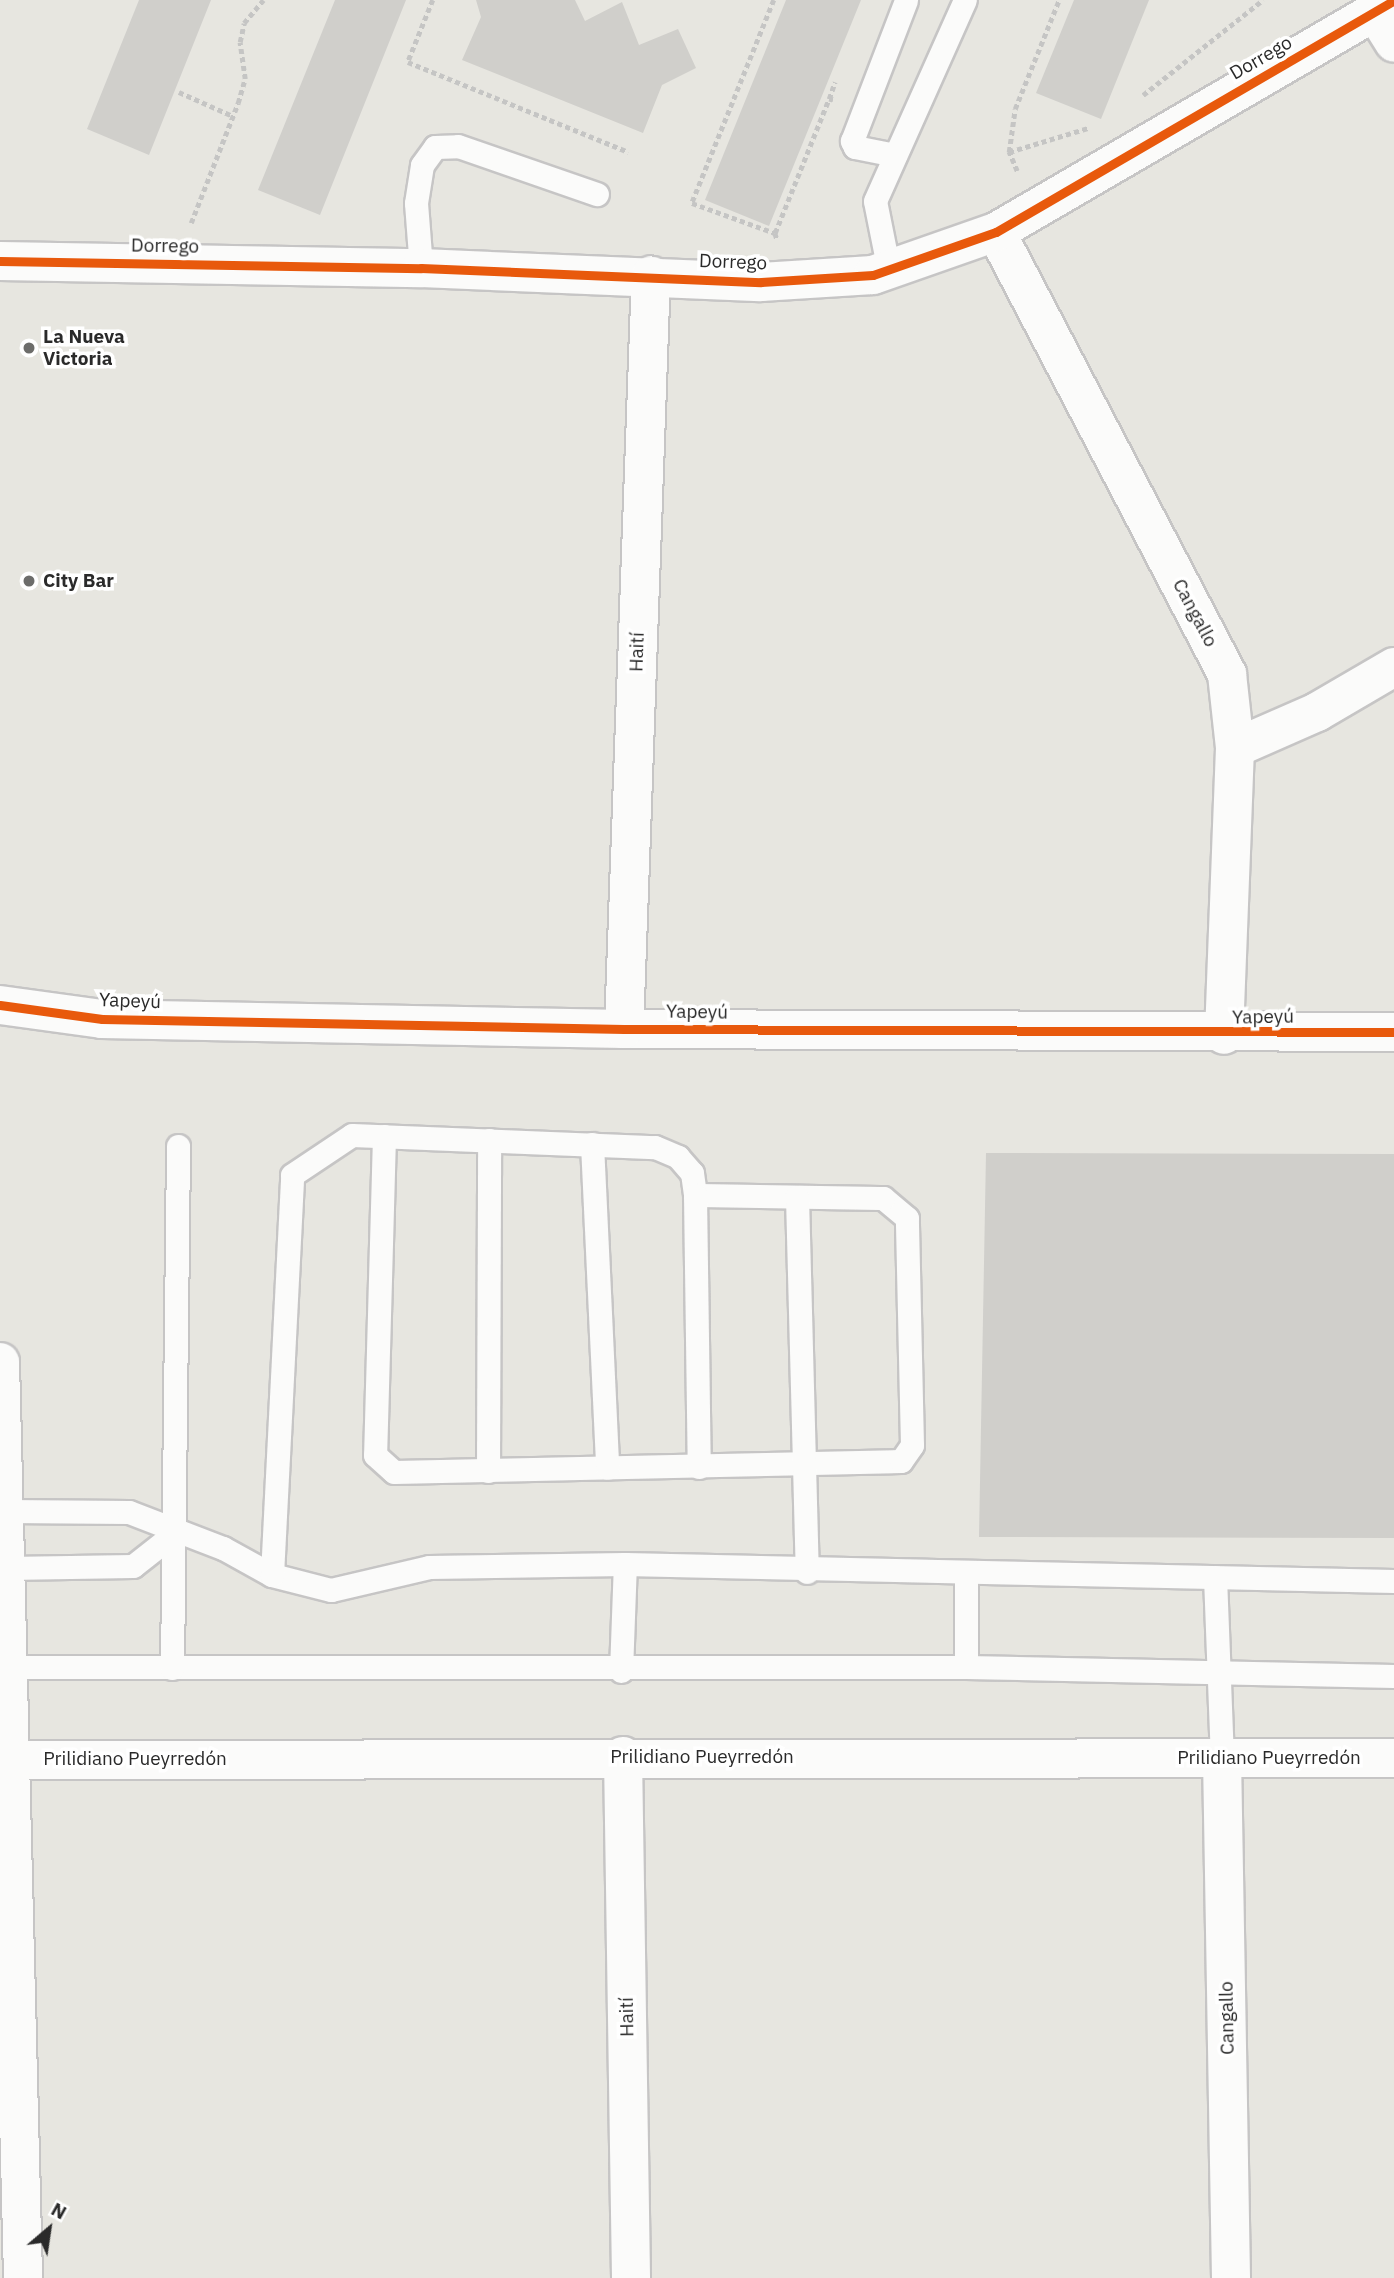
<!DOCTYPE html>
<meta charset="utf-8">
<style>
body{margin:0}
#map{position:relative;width:1394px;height:2278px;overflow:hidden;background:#e7e6e0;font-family:"IBM Plex Sans",sans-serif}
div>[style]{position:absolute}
.building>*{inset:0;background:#d0cfcb}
.path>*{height:4.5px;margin-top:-2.25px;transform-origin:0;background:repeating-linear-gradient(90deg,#c5c5c4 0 5px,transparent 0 8.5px)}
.roads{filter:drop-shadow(2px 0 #c6c5c5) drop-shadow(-2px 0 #c6c5c5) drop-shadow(0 2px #c6c5c5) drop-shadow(0 -2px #c6c5c5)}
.service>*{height:23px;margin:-11.5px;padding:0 11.5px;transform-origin:11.5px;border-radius:11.5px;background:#fbfbfa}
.minor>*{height:38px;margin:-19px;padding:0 19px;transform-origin:19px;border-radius:19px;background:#fbfbfa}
.secondary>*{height:38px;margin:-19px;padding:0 19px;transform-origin:19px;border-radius:19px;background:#fbfbfa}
.cycleway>*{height:9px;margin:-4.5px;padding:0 4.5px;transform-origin:4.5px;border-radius:4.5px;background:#e8590c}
.dots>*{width:19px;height:19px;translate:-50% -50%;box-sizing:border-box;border:4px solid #fff;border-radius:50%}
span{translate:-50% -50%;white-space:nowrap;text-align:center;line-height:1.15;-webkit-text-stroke:7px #fff;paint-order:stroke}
.street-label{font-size:19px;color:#2a2a2a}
.poi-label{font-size:19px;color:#2a2a2a;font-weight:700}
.left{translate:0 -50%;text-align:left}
.north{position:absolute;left:14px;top:2194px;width:70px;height:70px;-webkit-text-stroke:5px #fff;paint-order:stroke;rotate:29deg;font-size:19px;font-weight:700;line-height:28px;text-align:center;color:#2a2a2a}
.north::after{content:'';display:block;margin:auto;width:24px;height:32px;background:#2a2a2a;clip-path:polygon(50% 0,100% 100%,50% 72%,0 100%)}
</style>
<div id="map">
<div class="building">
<div style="clip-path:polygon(139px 0,211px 0,149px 155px,87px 129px)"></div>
<div style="clip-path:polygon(335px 0,406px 0,320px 215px,258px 190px)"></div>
<div style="clip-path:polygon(476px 0,575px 0,585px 21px,622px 2px,639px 45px,678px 29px,696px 68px,662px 85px,643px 133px,462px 60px,481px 17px)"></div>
<div style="clip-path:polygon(786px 0,861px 0,769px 226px,705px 200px)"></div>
<div style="clip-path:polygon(1074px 0,1149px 0,1101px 119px,1036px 93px)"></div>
<div style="clip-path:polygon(986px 1153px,1394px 1154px,1394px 1538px,979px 1537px)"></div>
</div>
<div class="path">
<div style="left:433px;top:0;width:67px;rotate:112deg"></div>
<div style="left:408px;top:62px;width:238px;rotate:22.2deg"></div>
<div style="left:774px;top:0;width:219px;rotate:112deg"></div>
<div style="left:692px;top:203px;width:88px;rotate:19.9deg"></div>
<div style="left:775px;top:233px;width:6px;rotate:72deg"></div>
<div style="left:179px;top:92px;width:59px;rotate:24deg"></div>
<div style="left:1143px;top:95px;width:153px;rotate:-38.4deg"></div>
<div style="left:833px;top:100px;width:4px;rotate:-166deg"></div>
<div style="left:829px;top:99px;width:18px;rotate:-71deg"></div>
<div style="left:1009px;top:152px;width:43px;rotate:-82.1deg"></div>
<div style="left:1015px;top:109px;width:118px;rotate:-68deg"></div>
<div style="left:1017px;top:171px;width:21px;rotate:-113deg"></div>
<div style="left:1009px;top:152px;width:83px;rotate:-16.9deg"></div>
<div style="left:191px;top:223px;width:129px;rotate:-68.6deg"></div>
<div style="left:238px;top:103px;width:25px;rotate:-74deg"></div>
<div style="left:245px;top:79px;width:37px;rotate:-98deg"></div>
<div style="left:240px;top:42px;width:19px;rotate:-78deg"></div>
<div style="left:244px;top:23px;width:30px;rotate:-50deg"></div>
<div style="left:775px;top:233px;width:144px;rotate:-68.1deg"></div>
</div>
<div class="roads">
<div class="service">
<div style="left:895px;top:155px;width:41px;rotate:-168.7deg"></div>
<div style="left:855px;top:147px;width:7px;rotate:-117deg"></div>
<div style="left:852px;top:141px;width:151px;rotate:-69deg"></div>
<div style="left:421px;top:268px;width:65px;rotate:-94.4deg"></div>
<div style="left:416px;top:203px;width:38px;rotate:-81deg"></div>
<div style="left:422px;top:165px;width:22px;rotate:-54deg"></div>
<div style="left:435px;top:147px;width:23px;rotate:-2deg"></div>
<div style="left:458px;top:146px;width:147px;rotate:19.1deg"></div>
<div style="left:889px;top:271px;width:71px;rotate:-101.3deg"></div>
<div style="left:875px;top:201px;width:220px;rotate:-65.9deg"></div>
<div style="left:384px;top:1136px;width:319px;rotate:91.6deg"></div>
<div style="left:375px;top:1455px;width:25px;rotate:42deg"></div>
<div style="left:394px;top:1472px;width:507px;rotate:-1.24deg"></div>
<div style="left:901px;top:1461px;width:19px;rotate:-55deg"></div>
<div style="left:912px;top:1445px;width:227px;rotate:-91.3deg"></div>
<div style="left:907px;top:1218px;width:31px;rotate:-140deg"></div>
<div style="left:883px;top:1198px;width:188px;rotate:-179.1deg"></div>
<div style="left:592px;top:1144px;width:324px;rotate:87.3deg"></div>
<div style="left:797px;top:1197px;width:375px;rotate:88.5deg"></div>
<div style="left:488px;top:1471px;width:331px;rotate:-89.8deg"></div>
<div style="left:6px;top:1511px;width:123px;rotate:0.5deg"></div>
<div style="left:129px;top:1512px;width:101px;rotate:21deg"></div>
<div style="left:223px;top:1548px;width:56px;rotate:28.9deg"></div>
<div style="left:272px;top:1575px;width:61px;rotate:14.3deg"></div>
<div style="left:331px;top:1590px;width:101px;rotate:-13.2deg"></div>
<div style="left:429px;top:1567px;width:196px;rotate:-0.9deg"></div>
<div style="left:625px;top:1564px;width:769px;rotate:1.27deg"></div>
<div style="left:7px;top:1568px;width:126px;rotate:-0.9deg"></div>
<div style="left:133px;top:1566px;width:53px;rotate:-38.2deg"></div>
<div style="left:272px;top:1575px;width:400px;rotate:-87.1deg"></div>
<div style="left:292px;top:1175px;width:72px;rotate:-33.7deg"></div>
<div style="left:352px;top:1135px;width:303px;rotate:2.3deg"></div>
<div style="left:655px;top:1147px;width:25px;rotate:23deg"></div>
<div style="left:678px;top:1157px;width:21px;rotate:49deg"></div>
<div style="left:692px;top:1173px;width:22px;rotate:82deg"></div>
<div style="left:695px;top:1195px;width:272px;rotate:89.2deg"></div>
<div style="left:1215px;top:1577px;width:180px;rotate:87.8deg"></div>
<div style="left:8px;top:1667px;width:958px"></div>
<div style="left:966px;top:1667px;width:428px;rotate:1.2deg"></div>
<div style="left:966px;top:1667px;width:95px;rotate:-90deg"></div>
<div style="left:172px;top:1668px;width:522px;rotate:-89.34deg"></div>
<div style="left:621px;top:1671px;width:107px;rotate:-87.9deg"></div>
</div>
<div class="minor">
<div style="left:1375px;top:12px;width:36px;rotate:58deg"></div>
<div style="left:996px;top:232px;width:499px;rotate:62.4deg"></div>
<div style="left:1227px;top:674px;width:74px;rotate:83.8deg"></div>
<div style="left:1235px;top:748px;width:287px;rotate:92.2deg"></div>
<div style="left:0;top:261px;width:421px;rotate:1deg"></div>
<div style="left:421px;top:268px;width:340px;rotate:2.4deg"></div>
<div style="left:761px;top:282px;width:112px;rotate:-3.6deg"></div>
<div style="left:873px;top:275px;width:130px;rotate:-19.3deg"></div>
<div style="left:996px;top:232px;width:461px;rotate:-30.2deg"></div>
<div style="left:1235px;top:748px;width:90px;rotate:-23.7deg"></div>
<div style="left:1317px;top:712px;width:89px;rotate:-30.3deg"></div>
<div style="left:0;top:1005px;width:103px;rotate:7.8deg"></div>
<div style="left:102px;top:1019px;width:522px;rotate:1.1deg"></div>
<div style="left:624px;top:1029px;width:770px;rotate:0.22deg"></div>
<div style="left:624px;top:1029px;width:754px;rotate:-87.95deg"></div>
<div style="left:623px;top:1756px;width:522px;rotate:89.12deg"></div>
<div style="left:1222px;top:1757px;width:521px;rotate:89.01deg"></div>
<div style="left:9px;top:1760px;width:1385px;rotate:-0.08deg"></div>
</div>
<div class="secondary">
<div style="left:0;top:1362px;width:916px;rotate:88.56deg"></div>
</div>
</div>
<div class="cycleway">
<div style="left:0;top:261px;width:421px;rotate:1deg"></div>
<div style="left:421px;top:268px;width:340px;rotate:2.4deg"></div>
<div style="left:761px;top:282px;width:112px;rotate:-3.6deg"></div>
<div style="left:873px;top:275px;width:130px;rotate:-19.3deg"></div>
<div style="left:996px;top:232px;width:461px;rotate:-30.2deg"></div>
<div style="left:0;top:1005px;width:103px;rotate:7.8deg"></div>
<div style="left:102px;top:1019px;width:522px;rotate:1.1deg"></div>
<div style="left:624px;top:1029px;width:770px;rotate:0.22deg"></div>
</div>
<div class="dots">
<div style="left:29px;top:348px;background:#6c6c6a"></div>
<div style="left:29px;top:581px;background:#6c6c6a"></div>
</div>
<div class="street-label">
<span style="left:1261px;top:58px;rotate:-30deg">Dorrego</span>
<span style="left:165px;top:246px;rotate:1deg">Dorrego</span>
<span style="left:733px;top:262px;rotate:2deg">Dorrego</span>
<span style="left:1195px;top:613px;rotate:62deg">Cangallo</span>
<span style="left:637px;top:652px;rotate:-88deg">Haití</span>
<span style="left:130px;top:1001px;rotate:2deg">Yapeyú</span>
<span style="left:697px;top:1012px;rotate:1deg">Yapeyú</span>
<span style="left:1263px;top:1017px;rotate:-1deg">Yapeyú</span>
<span style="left:702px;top:1757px">Prilidiano Pueyrredón</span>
<span style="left:1269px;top:1758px">Prilidiano Pueyrredón</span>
<span style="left:135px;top:1759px">Prilidiano Pueyrredón</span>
<span style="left:627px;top:2017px;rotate:-91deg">Haití</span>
<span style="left:1227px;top:2018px;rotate:-91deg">Cangallo</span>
</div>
<div class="poi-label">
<span class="left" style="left:43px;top:348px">La Nueva<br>Victoria</span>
<span class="left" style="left:43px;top:581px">City Bar</span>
</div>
<div class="north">N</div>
</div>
